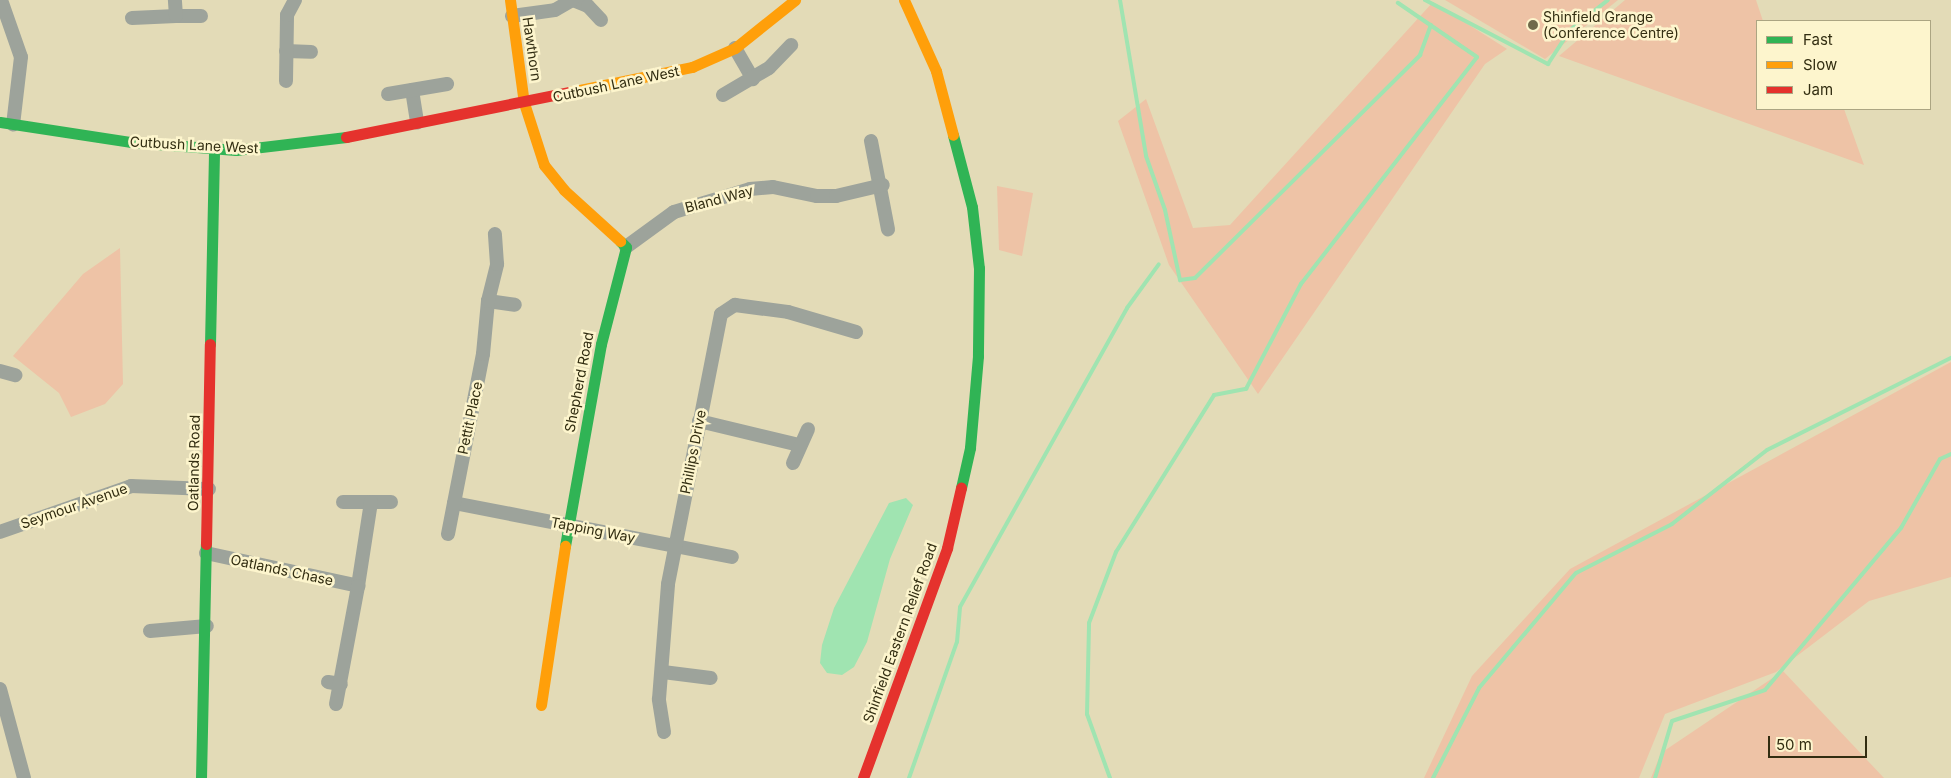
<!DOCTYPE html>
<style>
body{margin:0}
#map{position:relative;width:1951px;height:778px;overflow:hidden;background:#e3dbb7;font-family:Inter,sans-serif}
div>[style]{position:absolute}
.green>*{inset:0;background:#eec3a6}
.water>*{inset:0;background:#a0e4b1}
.stream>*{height:4px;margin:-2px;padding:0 2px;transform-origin:2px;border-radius:2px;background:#a0e4b1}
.street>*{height:14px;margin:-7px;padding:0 7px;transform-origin:7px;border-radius:7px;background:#9da39b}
.fast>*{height:11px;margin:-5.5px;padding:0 5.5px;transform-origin:5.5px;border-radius:5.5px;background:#30b455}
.slow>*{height:11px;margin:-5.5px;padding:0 5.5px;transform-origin:5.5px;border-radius:5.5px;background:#ff9f0a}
.jam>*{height:11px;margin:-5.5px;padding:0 5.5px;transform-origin:5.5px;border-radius:5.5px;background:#e5322d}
.dots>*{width:14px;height:14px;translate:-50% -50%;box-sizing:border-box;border:2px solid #fdf5cd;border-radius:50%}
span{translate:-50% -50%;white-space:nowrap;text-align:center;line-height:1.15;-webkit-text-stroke:5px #fdf5cd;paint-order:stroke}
.poi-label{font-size:14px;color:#322d11}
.left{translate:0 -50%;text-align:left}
.street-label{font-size:14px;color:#322d11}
.legend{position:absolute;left:1756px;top:20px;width:175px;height:90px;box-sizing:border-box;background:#fdf5cd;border:1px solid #aca582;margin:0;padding:6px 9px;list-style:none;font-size:15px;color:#322d11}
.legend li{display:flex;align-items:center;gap:10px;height:25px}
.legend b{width:25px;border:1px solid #aca582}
.scale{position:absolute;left:1768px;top:736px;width:99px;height:22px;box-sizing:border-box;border:2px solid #322d11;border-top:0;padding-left:6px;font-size:15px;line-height:18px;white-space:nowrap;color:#322d11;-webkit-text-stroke:4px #fdf5cd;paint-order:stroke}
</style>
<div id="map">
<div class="green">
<div style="clip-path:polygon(1445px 0,1618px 0,1545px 59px)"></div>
<div style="clip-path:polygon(1625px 0,1756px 0,1763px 21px,1757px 21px,1757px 109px,1844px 109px,1864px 165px,1559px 56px)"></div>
<div style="clip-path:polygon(1433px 2px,1507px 49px,1485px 64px,1258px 394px,1169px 265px,1118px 121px,1146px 99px,1193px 228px,1230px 225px)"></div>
<div style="clip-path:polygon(997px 186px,1033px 193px,1022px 256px,999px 250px)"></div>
<div style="clip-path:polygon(120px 248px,123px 384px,105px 404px,71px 417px,59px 393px,13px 356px,83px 274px)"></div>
<div style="clip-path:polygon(1951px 362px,1951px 577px,1869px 601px,1776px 672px,1665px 714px,1639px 778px,1424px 778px,1472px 676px,1570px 569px)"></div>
<div style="clip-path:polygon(1783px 671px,1884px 778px,1651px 778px,1661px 753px)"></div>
</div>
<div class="water">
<div style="clip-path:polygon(906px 498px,913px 505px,890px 559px,867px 642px,854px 667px,842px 675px,827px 673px,820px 663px,822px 645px,834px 608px,889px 503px)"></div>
</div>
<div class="stream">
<div style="left:1120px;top:0;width:158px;rotate:80.5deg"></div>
<div style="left:1146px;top:156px;width:57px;rotate:70.6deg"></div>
<div style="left:1165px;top:210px;width:72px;rotate:77.9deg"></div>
<div style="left:1180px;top:280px;width:15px;rotate:-8deg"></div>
<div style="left:1195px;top:278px;width:317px;rotate:-44.7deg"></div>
<div style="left:1420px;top:55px;width:32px;rotate:-70deg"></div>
<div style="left:1425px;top:0;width:139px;rotate:27.5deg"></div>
<div style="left:1548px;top:64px;width:40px;rotate:-57.1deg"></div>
<div style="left:1570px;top:30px;width:48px;rotate:-38.3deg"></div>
<div style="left:909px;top:778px;width:144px;rotate:-70.6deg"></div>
<div style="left:957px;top:642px;width:35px;rotate:-85deg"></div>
<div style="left:960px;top:607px;width:342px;rotate:-60.8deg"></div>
<div style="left:1127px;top:308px;width:54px;rotate:-54deg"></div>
<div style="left:1110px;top:778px;width:68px;rotate:-109.8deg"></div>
<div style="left:1087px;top:714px;width:91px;rotate:-88.7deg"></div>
<div style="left:1089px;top:623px;width:76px;rotate:-69.2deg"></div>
<div style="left:1116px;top:552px;width:185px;rotate:-58deg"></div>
<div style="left:1214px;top:395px;width:33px;rotate:-11deg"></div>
<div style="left:1246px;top:389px;width:119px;rotate:-62.4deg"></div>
<div style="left:1301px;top:284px;width:287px;rotate:-52.2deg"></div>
<div style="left:1477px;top:57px;width:96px;rotate:-145.6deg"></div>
<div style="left:1433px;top:778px;width:101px;rotate:-62.9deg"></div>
<div style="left:1479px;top:688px;width:150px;rotate:-49.9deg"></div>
<div style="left:1576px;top:573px;width:108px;rotate:-27deg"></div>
<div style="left:1672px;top:524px;width:120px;rotate:-37.9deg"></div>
<div style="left:1767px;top:450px;width:206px;rotate:-26.6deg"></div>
<div style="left:1655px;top:778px;width:59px;rotate:-73.4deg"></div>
<div style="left:1672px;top:721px;width:98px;rotate:-18.4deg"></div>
<div style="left:1765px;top:690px;width:212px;rotate:-50deg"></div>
<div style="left:1901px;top:528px;width:79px;rotate:-60.5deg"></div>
<div style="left:1940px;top:459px;width:12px;rotate:-24deg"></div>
</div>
<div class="street">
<div style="left:1px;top:0;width:60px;rotate:70.7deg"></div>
<div style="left:21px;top:57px;width:68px;rotate:96.7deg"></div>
<div style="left:573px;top:0;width:16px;rotate:22deg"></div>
<div style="left:588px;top:6px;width:19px;rotate:47deg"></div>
<div style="left:176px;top:16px;width:25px"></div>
<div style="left:512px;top:16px;width:43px;rotate:-7.9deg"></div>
<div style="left:555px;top:10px;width:20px;rotate:-30deg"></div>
<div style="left:132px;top:18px;width:44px;rotate:-2.6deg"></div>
<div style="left:176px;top:16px;width:16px;rotate:-94deg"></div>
<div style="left:735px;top:48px;width:36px;rotate:60deg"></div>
<div style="left:286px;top:51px;width:25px;rotate:2deg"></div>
<div style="left:286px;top:81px;width:66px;rotate:-89.1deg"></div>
<div style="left:287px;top:15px;width:17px;rotate:-62deg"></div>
<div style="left:412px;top:90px;width:33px;rotate:81deg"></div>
<div style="left:388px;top:94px;width:60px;rotate:-9.6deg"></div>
<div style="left:723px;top:95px;width:53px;rotate:-30.4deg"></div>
<div style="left:769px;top:68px;width:32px;rotate:-46deg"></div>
<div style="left:871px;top:141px;width:90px;rotate:79.1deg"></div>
<div style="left:626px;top:247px;width:59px;rotate:-36.1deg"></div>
<div style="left:674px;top:212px;width:79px;rotate:-16.8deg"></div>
<div style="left:750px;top:189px;width:23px;rotate:-5deg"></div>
<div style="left:773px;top:187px;width:45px;rotate:11.6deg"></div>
<div style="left:817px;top:196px;width:19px"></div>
<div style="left:836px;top:196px;width:48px;rotate:-13.2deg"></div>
<div style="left:488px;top:301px;width:27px;rotate:8deg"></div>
<div style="left:0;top:371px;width:16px;rotate:15deg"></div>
<div style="left:699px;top:421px;width:103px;rotate:13.5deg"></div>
<div style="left:793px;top:463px;width:37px;rotate:-66deg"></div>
<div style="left:343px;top:502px;width:48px"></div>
<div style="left:454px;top:503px;width:283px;rotate:11deg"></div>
<div style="left:0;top:532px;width:139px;rotate:-19.3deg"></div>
<div style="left:131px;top:486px;width:78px;rotate:2.2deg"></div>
<div style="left:448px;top:534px;width:183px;rotate:-79deg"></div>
<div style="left:483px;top:354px;width:53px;rotate:-84.6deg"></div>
<div style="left:488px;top:301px;width:38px;rotate:-76deg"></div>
<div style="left:497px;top:264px;width:30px;rotate:-94deg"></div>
<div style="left:206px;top:553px;width:156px;rotate:12.2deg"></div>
<div style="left:358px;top:586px;width:85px;rotate:-81.2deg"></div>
<div style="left:150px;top:631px;width:57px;rotate:-5deg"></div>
<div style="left:663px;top:672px;width:48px;rotate:7.1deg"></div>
<div style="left:328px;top:682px;width:13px;rotate:9deg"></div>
<div style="left:0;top:689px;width:92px;rotate:74.9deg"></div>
<div style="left:336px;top:704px;width:120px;rotate:-79.4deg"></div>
<div style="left:664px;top:732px;width:33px;rotate:-99deg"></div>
<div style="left:659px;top:699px;width:115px;rotate:-85.5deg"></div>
<div style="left:668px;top:584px;width:275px;rotate:-78.9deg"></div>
<div style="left:721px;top:314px;width:17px;rotate:-33deg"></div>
<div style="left:735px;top:305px;width:53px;rotate:7.5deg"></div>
<div style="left:788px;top:312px;width:71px;rotate:16.4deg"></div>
</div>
<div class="fast">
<div style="left:0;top:122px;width:133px;rotate:8.7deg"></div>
<div style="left:131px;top:142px;width:105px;rotate:4.4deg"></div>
<div style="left:236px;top:150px;width:111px;rotate:-6.7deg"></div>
<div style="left:953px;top:135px;width:74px;rotate:75.2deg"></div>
<div style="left:972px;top:207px;width:61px;rotate:83.5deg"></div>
<div style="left:979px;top:268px;width:88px;rotate:90.7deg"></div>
<div style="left:978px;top:356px;width:92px;rotate:95deg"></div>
<div style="left:970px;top:448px;width:41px;rotate:102.7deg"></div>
<div style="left:210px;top:344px;width:196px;rotate:-88.8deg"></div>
<div style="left:565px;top:546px;width:205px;rotate:-79.9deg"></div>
<div style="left:601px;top:344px;width:100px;rotate:-75.5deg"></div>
<div style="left:626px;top:247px;width:8px;rotate:-135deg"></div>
<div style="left:201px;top:778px;width:234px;rotate:-88.8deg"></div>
</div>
<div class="slow">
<div style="left:510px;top:0;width:104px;rotate:82.3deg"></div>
<div style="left:524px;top:103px;width:65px;rotate:72.1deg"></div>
<div style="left:544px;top:165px;width:32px;rotate:51deg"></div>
<div style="left:564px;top:190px;width:76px;rotate:42.3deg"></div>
<div style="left:904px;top:0;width:78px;rotate:65.7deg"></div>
<div style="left:936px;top:71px;width:66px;rotate:75.1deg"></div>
<div style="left:570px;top:92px;width:125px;rotate:-11.6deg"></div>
<div style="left:692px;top:67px;width:47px;rotate:-23.8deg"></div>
<div style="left:735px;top:48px;width:77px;rotate:-38.7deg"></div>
<div style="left:541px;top:705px;width:161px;rotate:-81.4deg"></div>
</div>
<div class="jam">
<div style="left:346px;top:137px;width:228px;rotate:-11.4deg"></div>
<div style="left:206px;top:544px;width:200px;rotate:-88.9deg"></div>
<div style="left:863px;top:778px;width:245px;rotate:-69.9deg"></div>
<div style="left:947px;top:548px;width:62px;rotate:-76.9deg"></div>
</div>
<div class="dots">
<div style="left:1533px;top:25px;background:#706a4b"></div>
</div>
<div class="poi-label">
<span class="left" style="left:1543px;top:25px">Shinfield Grange<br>(Conference Centre)</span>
</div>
<div class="street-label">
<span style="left:532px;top:49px;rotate:82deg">Hawthorn</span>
<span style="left:616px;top:84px;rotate:-12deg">Cutbush Lane West</span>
<span style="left:194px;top:145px;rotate:3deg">Cutbush Lane West</span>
<span style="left:719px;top:199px;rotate:-15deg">Bland Way</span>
<span style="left:579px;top:382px;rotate:-79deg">Shepherd Road</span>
<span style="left:470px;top:418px;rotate:-78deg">Pettit Place</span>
<span style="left:693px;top:452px;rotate:-79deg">Phillips Drive</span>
<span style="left:194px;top:463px;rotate:-89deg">Oatlands Road</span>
<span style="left:74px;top:506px;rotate:-19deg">Seymour Avenue</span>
<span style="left:593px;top:530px;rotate:11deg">Tapping Way</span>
<span style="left:282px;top:570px;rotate:12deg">Oatlands Chase</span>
<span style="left:900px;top:633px;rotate:-70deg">Shinfield Eastern Relief Road</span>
</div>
<ul class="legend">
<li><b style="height:6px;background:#30b455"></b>Fast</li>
<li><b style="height:6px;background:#ff9f0a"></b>Slow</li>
<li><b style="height:6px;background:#e5322d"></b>Jam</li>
</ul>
<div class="scale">50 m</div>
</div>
